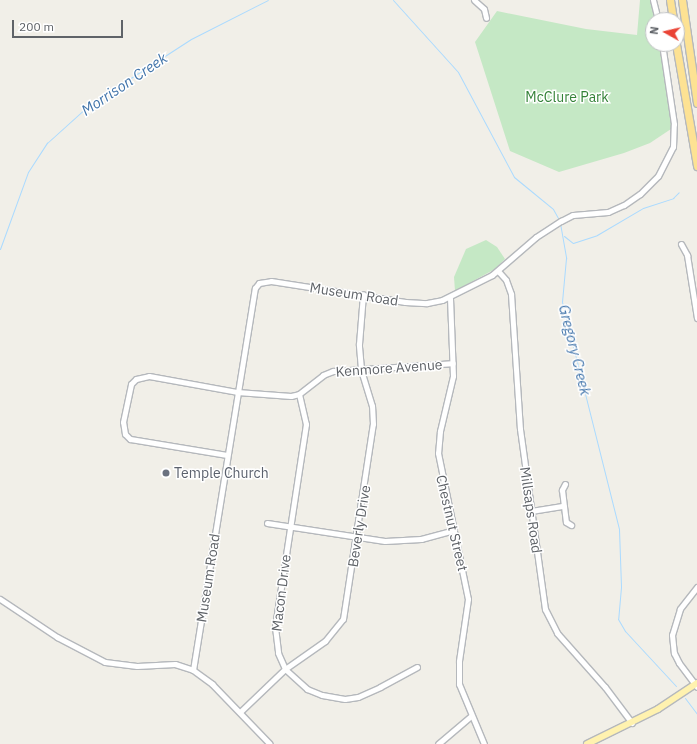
<!DOCTYPE html>
<style>
body{margin:0}
#map{position:relative;width:697px;height:744px;overflow:hidden;background:#f1efe8;font-family:"IBM Plex Sans",sans-serif}
div>[style]{position:absolute}
.green>*{inset:0;background:#c5e8c5}
.stream>*{height:1px;margin:-0.5px;padding:0 0.5px;transform-origin:0.5px;border-radius:0.5px;background:#aadaff}
.roads{filter:drop-shadow(1px 0 #b5b8bc) drop-shadow(-1px 0 #b5b8bc) drop-shadow(0 1px #b5b8bc) drop-shadow(0 -1px #b5b8bc)}
.minor>*{height:5px;margin:-2.5px;padding:0 2.5px;transform-origin:2.5px;border-radius:2.5px;background:#fff}
.major>*{height:6px;margin:-3px;padding:0 3px;transform-origin:3px;border-radius:3px;background:#fff2af}
.highway>*{height:7px;margin:-3.5px;padding:0 3.5px;transform-origin:3.5px;border-radius:3.5px;background:#fde293}
.dots>*{width:11px;height:11px;translate:-50% -50%;box-sizing:border-box;border:2px solid #fff;border-radius:50%}
span{translate:-50% -50%;white-space:nowrap;text-align:center;line-height:1.15;-webkit-text-stroke:3px #fff;paint-order:stroke}
.park-label{font-size:14px;color:#348238}
.street-label{font-size:14px;color:#5f6368}
.worship-label{font-size:14px;color:#5b616d}
.left{translate:0 -50%;text-align:left}
.water-label{font-size:15px;color:#4174aa;font-style:italic}
.north{position:absolute;left:645px;top:12px;width:40px;height:40px;box-sizing:border-box;background:#fff;border:1px solid #bfc1c3;border-radius:50%;rotate:278deg;font-size:11px;font-weight:700;line-height:16px;text-align:center;color:#5f6368}
.north::after{content:'';display:block;margin:auto;width:14px;height:18px;background:#ea4335;clip-path:polygon(50% 0,100% 100%,50% 72%,0 100%)}
.scale{position:absolute;left:12px;top:20px;width:111px;height:18px;box-sizing:border-box;border:2px solid #5f6368;border-top:0;padding-left:5px;font-size:12px;line-height:14px;white-space:nowrap;color:#5f6368;-webkit-text-stroke:3px #fff;paint-order:stroke}
</style>
<div id="map">
<div class="green">
<div style="clip-path:polygon(640px 0,652px 0,656px 20px,653px 20px,653px 44px,660px 44px,674px 127px,650px 143px,624px 153px,559px 172px,510px 151px,475px 42px,497px 11px,586px 29px,637px 35px)"></div>
<div style="clip-path:polygon(486px 240px,497px 247px,505px 259px,495px 269px,455px 291px,454px 277px,466px 249px)"></div>
</div>
<div class="stream">
<div style="left:393px;top:0;width:97px;rotate:47.9deg"></div>
<div style="left:458px;top:72px;width:119px;rotate:61.9deg"></div>
<div style="left:514px;top:177px;width:50px;rotate:39.4deg"></div>
<div style="left:553px;top:209px;width:13px;rotate:61deg"></div>
<div style="left:560px;top:223px;width:36px;rotate:80deg"></div>
<div style="left:566px;top:258px;width:44px;rotate:95.2deg"></div>
<div style="left:562px;top:302px;width:234px;rotate:75.9deg"></div>
<div style="left:619px;top:529px;width:58px;rotate:88deg"></div>
<div style="left:621px;top:587px;width:32px;rotate:95deg"></div>
<div style="left:618px;top:619px;width:14px;rotate:60deg"></div>
<div style="left:625px;top:631px;width:75px;rotate:47.2deg"></div>
<div style="left:564px;top:236px;width:11px;rotate:38deg"></div>
<div style="left:573px;top:243px;width:25px;rotate:-18deg"></div>
<div style="left:597px;top:235px;width:53px;rotate:-30.4deg"></div>
<div style="left:643px;top:208px;width:32px;rotate:-18deg"></div>
<div style="left:673px;top:198px;width:8px;rotate:-45deg"></div>
<div style="left:0;top:249px;width:82px;rotate:-70deg"></div>
<div style="left:28px;top:172px;width:35px;rotate:-57deg"></div>
<div style="left:47px;top:143px;width:57px;rotate:-42.1deg"></div>
<div style="left:89px;top:105px;width:121px;rotate:-32.9deg"></div>
<div style="left:191px;top:39px;width:86px;rotate:-26.9deg"></div>
<div style="left:685px;top:698px;width:20px;rotate:53deg"></div>
</div>
<div class="roads">
<div class="minor">
<div style="left:474px;top:0;width:13px;rotate:42deg"></div>
<div style="left:484px;top:9px;width:9px;rotate:77deg"></div>
<div style="left:653px;top:0;width:21px;rotate:76deg"></div>
<div style="left:681px;top:244px;width:13px;rotate:61deg"></div>
<div style="left:687px;top:255px;width:64px;rotate:81deg"></div>
<div style="left:498px;top:271px;width:12px;rotate:48deg"></div>
<div style="left:506px;top:280px;width:15px;rotate:70deg"></div>
<div style="left:511px;top:294px;width:135px;rotate:86.2deg"></div>
<div style="left:520px;top:429px;width:182px;rotate:82.1deg"></div>
<div style="left:545px;top:609px;width:27px;rotate:63deg"></div>
<div style="left:557px;top:633px;width:72px;rotate:48.4deg"></div>
<div style="left:605px;top:687px;width:45px;rotate:53.1deg"></div>
<div style="left:450px;top:298px;width:78px;rotate:87.8deg"></div>
<div style="left:453px;top:376px;width:57px;rotate:103.3deg"></div>
<div style="left:440px;top:431px;width:22px;rotate:95deg"></div>
<div style="left:438px;top:453px;width:149px;rotate:78.4deg"></div>
<div style="left:468px;top:599px;width:63px;rotate:98.3deg"></div>
<div style="left:459px;top:661px;width:23px;rotate:90deg"></div>
<div style="left:459px;top:684px;width:65px;rotate:67.4deg"></div>
<div style="left:299px;top:394px;width:31px;rotate:77deg"></div>
<div style="left:306px;top:424px;width:205px;rotate:98.7deg"></div>
<div style="left:275px;top:627px;width:26px;rotate:83deg"></div>
<div style="left:278px;top:653px;width:17px;rotate:66deg"></div>
<div style="left:285px;top:669px;width:30px;rotate:42deg"></div>
<div style="left:307px;top:689px;width:16px;rotate:22deg"></div>
<div style="left:322px;top:695px;width:23px;rotate:10deg"></div>
<div style="left:345px;top:699px;width:13px;rotate:-9deg"></div>
<div style="left:358px;top:697px;width:24px;rotate:-24deg"></div>
<div style="left:380px;top:687px;width:42px;rotate:-28.4deg"></div>
<div style="left:227px;top:455px;width:98px;rotate:-170.6deg"></div>
<div style="left:130px;top:439px;width:7px;rotate:-135deg"></div>
<div style="left:125px;top:434px;width:12px;rotate:-99deg"></div>
<div style="left:123px;top:422px;width:39px;rotate:-78deg"></div>
<div style="left:131px;top:384px;width:7px;rotate:-45deg"></div>
<div style="left:136px;top:379px;width:13px;rotate:-13deg"></div>
<div style="left:149px;top:376px;width:89px;rotate:10.3deg"></div>
<div style="left:237px;top:392px;width:54px;rotate:4.2deg"></div>
<div style="left:291px;top:396px;width:8px;rotate:-14deg"></div>
<div style="left:299px;top:394px;width:31px;rotate:-38deg"></div>
<div style="left:323px;top:375px;width:11px;rotate:-22deg"></div>
<div style="left:333px;top:371px;width:120px;rotate:-3.8deg"></div>
<div style="left:565px;top:484px;width:7px;rotate:117deg"></div>
<div style="left:562px;top:490px;width:32px;rotate:83deg"></div>
<div style="left:566px;top:522px;width:6px;rotate:31deg"></div>
<div style="left:531px;top:511px;width:33px;rotate:-9deg"></div>
<div style="left:267px;top:523px;width:119px;rotate:8.7deg"></div>
<div style="left:385px;top:541px;width:36px;rotate:-3deg"></div>
<div style="left:421px;top:539px;width:34px;rotate:-15deg"></div>
<div style="left:697px;top:587px;width:28px;rotate:128deg"></div>
<div style="left:680px;top:609px;width:27px;rotate:107deg"></div>
<div style="left:672px;top:635px;width:18px;rotate:84deg"></div>
<div style="left:674px;top:653px;width:11px;rotate:63deg"></div>
<div style="left:679px;top:663px;width:30px;rotate:53deg"></div>
<div style="left:0;top:599px;width:69px;rotate:33.7deg"></div>
<div style="left:57px;top:637px;width:54px;rotate:27.5deg"></div>
<div style="left:105px;top:662px;width:32px;rotate:7deg"></div>
<div style="left:137px;top:666px;width:38px;rotate:-3deg"></div>
<div style="left:175px;top:664px;width:19px;rotate:18deg"></div>
<div style="left:193px;top:670px;width:24px;rotate:36deg"></div>
<div style="left:212px;top:684px;width:83px;rotate:46deg"></div>
<div style="left:193px;top:670px;width:387px;rotate:-80.8deg"></div>
<div style="left:255px;top:288px;width:6px;rotate:-51deg"></div>
<div style="left:259px;top:283px;width:12px;rotate:-9deg"></div>
<div style="left:271px;top:281px;width:136px;rotate:8.9deg"></div>
<div style="left:405px;top:302px;width:22px;rotate:3deg"></div>
<div style="left:427px;top:303px;width:15px;rotate:-11deg"></div>
<div style="left:442px;top:300px;width:56px;rotate:-26.6deg"></div>
<div style="left:492px;top:275px;width:58px;rotate:-40.8deg"></div>
<div style="left:536px;top:237px;width:30px;rotate:-33deg"></div>
<div style="left:561px;top:221px;width:13px;rotate:-27deg"></div>
<div style="left:573px;top:215px;width:35px;rotate:-5deg"></div>
<div style="left:608px;top:212px;width:17px;rotate:-24deg"></div>
<div style="left:624px;top:205px;width:19px;rotate:-35deg"></div>
<div style="left:640px;top:194px;width:25px;rotate:-45deg"></div>
<div style="left:658px;top:176px;width:33px;rotate:-63deg"></div>
<div style="left:673px;top:147px;width:23px;rotate:-88deg"></div>
<div style="left:674px;top:124px;width:81px;rotate:-98.5deg"></div>
<div style="left:240px;top:712px;width:62px;rotate:-43.7deg"></div>
<div style="left:285px;top:669px;width:49px;rotate:-35deg"></div>
<div style="left:325px;top:641px;width:28px;rotate:-51deg"></div>
<div style="left:343px;top:619px;width:197px;rotate:-81.3deg"></div>
<div style="left:373px;top:424px;width:18px;rotate:-93deg"></div>
<div style="left:372px;top:406px;width:39px;rotate:-107deg"></div>
<div style="left:361px;top:369px;width:25px;rotate:-95deg"></div>
<div style="left:359px;top:344px;width:50px;rotate:-85.4deg"></div>
<div style="left:438px;top:744px;width:43px;rotate:-40.3deg"></div>
</div>
<div class="major">
<div style="left:587px;top:744px;width:79px;rotate:-26.2deg"></div>
<div style="left:658px;top:709px;width:47px;rotate:-33.7deg"></div>
</div>
<div class="highway">
<div style="left:670px;top:0;width:20px;rotate:81deg"></div>
<div style="left:682px;top:0;width:104px;rotate:81.7deg"></div>
<div style="left:676px;top:44px;width:124px;rotate:80.2deg"></div>
</div>
</div>
<div class="dots">
<div style="left:166px;top:473px;background:#6b7280"></div>
</div>
<div class="park-label">
<span style="left:567px;top:97px">McClure Park</span>
</div>
<div class="street-label">
<span style="left:354px;top:294px;rotate:9deg">Museum Road</span>
<span style="left:389px;top:368px;rotate:-4deg">Kenmore Avenue</span>
<span style="left:531px;top:510px;rotate:82deg">Millsaps Road</span>
<span style="left:452px;top:523px;rotate:77deg">Chestnut Street</span>
<span style="left:359px;top:526px;rotate:-81deg">Beverly Drive</span>
<span style="left:208px;top:578px;rotate:-81deg">Museum Road</span>
<span style="left:281px;top:593px;rotate:-83deg">Macon Drive</span>
</div>
<div class="worship-label">
<span class="left" style="left:174px;top:473px">Temple Church</span>
</div>
<div class="water-label">
<span style="left:124px;top:84px;rotate:-34deg">Morrison Creek</span>
<span style="left:575px;top:350px;rotate:76deg">Gregory Creek</span>
</div>
<div class="north">N</div>
<div class="scale">200 m</div>
</div>
